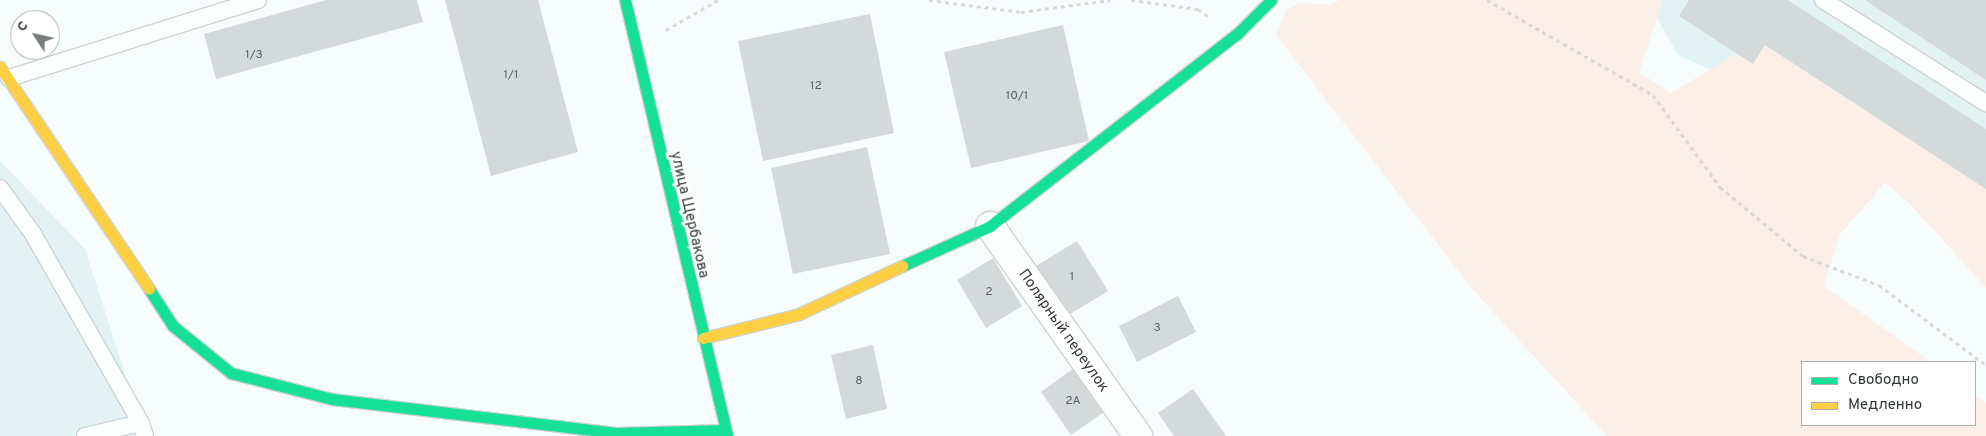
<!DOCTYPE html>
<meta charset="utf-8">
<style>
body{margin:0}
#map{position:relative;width:1986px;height:436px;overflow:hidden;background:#f7fcfc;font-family:Overpass,sans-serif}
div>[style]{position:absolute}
.built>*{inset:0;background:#e3f2f3}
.green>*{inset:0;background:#fbefea}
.building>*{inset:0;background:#d4d9d9}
.path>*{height:3px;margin-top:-1.5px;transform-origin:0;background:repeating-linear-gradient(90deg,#d8d9da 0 4px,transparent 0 8px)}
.roads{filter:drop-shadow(1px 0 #ced3d4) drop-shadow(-1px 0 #ced3d4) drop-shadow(0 1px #ced3d4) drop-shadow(0 -1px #ced3d4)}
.lane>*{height:16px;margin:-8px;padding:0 8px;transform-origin:8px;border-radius:8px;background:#feffff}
.street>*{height:28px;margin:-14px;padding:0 14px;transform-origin:14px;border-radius:14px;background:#feffff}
.fast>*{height:11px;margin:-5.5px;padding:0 5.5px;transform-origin:5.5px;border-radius:5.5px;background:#16e098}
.slow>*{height:11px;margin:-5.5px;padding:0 5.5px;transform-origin:5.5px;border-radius:5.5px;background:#ffcf43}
span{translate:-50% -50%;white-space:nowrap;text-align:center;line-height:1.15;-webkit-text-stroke:5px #fff;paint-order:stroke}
.number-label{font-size:12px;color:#5b6161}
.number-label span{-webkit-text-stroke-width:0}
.street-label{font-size:15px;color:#333939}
.legend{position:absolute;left:1801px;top:361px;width:175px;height:65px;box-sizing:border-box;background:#fff;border:1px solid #adb0b0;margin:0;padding:6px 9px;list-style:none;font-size:15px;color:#333939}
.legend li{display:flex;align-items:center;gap:10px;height:25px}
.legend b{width:25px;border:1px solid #adb0b0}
.north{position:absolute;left:10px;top:10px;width:50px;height:50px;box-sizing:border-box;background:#fff;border:1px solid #adb0b0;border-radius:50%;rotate:305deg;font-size:14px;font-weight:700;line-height:20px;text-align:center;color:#333939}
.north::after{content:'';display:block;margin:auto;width:18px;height:22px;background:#787d7d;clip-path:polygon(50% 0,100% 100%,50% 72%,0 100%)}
</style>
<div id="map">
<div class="built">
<div style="clip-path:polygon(1647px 0,1986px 0,1986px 214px,1905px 159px,1678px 55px)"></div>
<div style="clip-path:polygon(0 161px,85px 249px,145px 436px,0 436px)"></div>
</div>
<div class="green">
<div style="clip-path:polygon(1340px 0,1663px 0,1639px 72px,1671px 93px,1768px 35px,1986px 181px,1986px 288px,1911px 205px,1885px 183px,1840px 234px,1824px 286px,1931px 362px,1802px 362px,1802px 425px,1975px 425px,1975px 395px,1986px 403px,1986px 436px,1607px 436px,1474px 291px,1276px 35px,1286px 11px,1299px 3px,1331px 4px)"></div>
</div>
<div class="building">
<div style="clip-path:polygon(326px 0,417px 0,423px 22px,216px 79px,204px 34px)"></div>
<div style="clip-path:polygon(445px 0,538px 0,578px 152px,491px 176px)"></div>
<div style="clip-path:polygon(1689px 0,1788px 0,1986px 129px,1986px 189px,1765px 45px,1753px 64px,1679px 16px)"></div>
<div style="clip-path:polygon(1865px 0,1986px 0,1986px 80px)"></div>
<div style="clip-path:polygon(870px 14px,894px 133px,763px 161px,738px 41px)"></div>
<div style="clip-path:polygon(1063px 25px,1089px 141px,971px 168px,944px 52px)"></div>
<div style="clip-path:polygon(867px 147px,890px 254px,793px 274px,771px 168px)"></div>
<div style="clip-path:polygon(1077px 241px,1108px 291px,1067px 316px,1036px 266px)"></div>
<div style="clip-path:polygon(993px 258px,1022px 306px,986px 328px,957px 280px)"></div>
<div style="clip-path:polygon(1178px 296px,1196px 332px,1137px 362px,1119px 326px)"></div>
<div style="clip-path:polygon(873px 345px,887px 409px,846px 419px,831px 355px)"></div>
<div style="clip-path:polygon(1074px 368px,1104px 412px,1071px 435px,1041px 392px)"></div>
<div style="clip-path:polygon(1193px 389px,1226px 436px,1174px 436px,1158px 413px)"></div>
</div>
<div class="path">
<div style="left:929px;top:0;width:93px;rotate:7.4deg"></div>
<div style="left:1021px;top:12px;width:90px;rotate:-7.7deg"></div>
<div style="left:1131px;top:0;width:68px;rotate:7.7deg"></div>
<div style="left:1198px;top:9px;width:12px;rotate:35deg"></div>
<div style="left:1487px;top:0;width:191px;rotate:29.8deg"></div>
<div style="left:1653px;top:95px;width:114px;rotate:53.9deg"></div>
<div style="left:1720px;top:187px;width:108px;rotate:39.7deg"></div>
<div style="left:1803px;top:256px;width:81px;rotate:20.9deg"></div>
<div style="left:1879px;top:285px;width:134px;rotate:36.8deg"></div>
<div style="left:666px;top:30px;width:60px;rotate:-30deg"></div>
</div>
<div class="roads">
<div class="lane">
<div style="left:1823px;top:0;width:193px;rotate:32.3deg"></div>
<div style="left:9px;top:78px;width:261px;rotate:-17.4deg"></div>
<div style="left:0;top:188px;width:57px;rotate:54.3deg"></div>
<div style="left:33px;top:234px;width:218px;rotate:60.3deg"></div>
<div style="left:85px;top:436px;width:57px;rotate:-13.1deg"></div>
<div style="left:141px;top:423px;width:14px;rotate:73deg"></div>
</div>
<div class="street">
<div style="left:990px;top:226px;width:257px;rotate:54.8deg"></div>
</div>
<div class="fast">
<div style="left:625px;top:0;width:448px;rotate:76.8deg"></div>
<div style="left:902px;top:266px;width:97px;rotate:-24.4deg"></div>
<div style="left:990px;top:226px;width:313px;rotate:-37.9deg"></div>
<div style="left:1237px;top:34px;width:48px;rotate:-45deg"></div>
<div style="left:149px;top:289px;width:44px;rotate:57deg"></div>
<div style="left:173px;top:326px;width:75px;rotate:39deg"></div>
<div style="left:231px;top:373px;width:104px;rotate:14.4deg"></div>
<div style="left:332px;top:399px;width:286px;rotate:6.8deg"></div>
<div style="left:616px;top:433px;width:109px;rotate:-1.6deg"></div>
</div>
<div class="slow">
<div style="left:0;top:67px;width:267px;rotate:56.1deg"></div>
<div style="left:703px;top:338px;width:99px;rotate:-14deg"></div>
<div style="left:799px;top:314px;width:114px;rotate:-25deg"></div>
</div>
</div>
<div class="number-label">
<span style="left:254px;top:56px">1/3</span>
<span style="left:511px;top:76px">1/1</span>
<span style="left:816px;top:87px">12</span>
<span style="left:1017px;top:97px">10/1</span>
<span style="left:1072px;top:278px">1</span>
<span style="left:989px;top:293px">2</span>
<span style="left:1157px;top:329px">3</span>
<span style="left:859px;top:382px">8</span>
<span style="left:1073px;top:402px">2А</span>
</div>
<div class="street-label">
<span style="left:689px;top:215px;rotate:77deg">улица Щербакова</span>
<span style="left:1063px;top:331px;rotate:55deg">Полярный переулок</span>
</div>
<ul class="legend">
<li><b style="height:6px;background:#16e098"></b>Свободно</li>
<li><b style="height:6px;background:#ffcf43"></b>Медленно</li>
</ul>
<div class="north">С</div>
</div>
